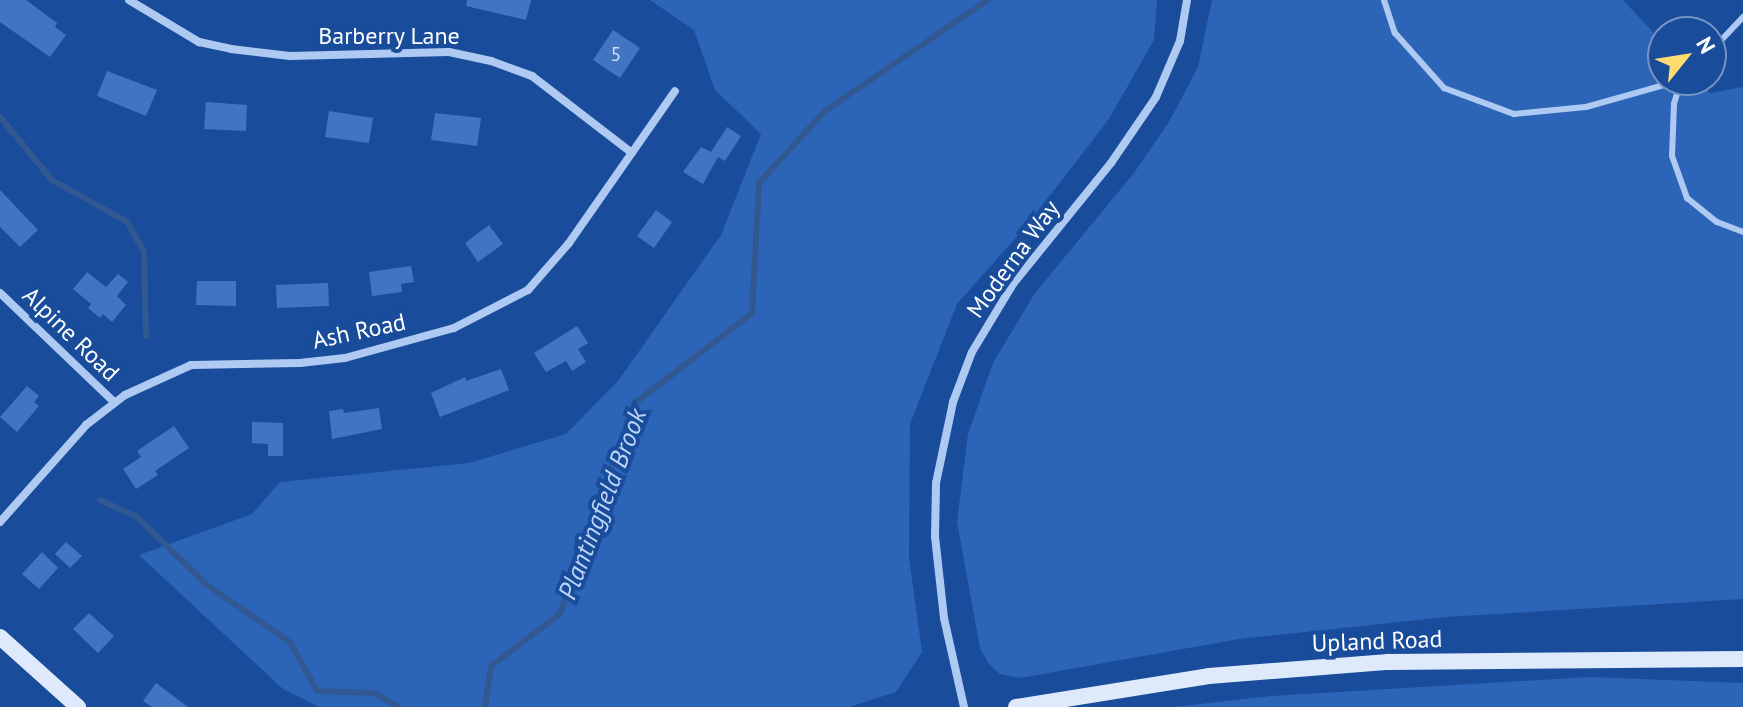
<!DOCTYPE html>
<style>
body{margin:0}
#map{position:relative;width:1743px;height:707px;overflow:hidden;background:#194c9b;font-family:"PT Sans",sans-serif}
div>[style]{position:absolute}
.green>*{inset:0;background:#2c65b8}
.stream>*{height:6px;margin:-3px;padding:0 3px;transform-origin:3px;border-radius:3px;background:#325892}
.building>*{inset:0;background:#4275c1}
.lane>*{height:6px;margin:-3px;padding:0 3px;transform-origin:3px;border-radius:3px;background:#afcaf2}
.street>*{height:8px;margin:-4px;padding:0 4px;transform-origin:4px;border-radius:4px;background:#afcaf2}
.secondary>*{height:16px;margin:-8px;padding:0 8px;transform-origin:8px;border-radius:8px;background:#deeafc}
span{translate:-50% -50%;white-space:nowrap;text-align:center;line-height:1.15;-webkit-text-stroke:8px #194c9b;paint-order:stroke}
.number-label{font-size:20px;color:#d0dcf0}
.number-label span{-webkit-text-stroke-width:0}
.street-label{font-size:24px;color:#fff}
.water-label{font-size:26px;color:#bcd5f8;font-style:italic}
.north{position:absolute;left:1647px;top:16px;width:80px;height:80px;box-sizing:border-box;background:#194c9b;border:2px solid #7594c3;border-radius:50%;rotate:60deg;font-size:22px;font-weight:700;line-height:32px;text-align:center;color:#fff}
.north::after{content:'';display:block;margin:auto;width:28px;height:36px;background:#ffdc70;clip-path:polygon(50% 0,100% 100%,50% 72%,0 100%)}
</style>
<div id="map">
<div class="green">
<div style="clip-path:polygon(650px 0,1157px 0,1154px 40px,1109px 119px,1028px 224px,957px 304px,910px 424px,909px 558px,922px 652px,896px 692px,849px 707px,319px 707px,283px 689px,139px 555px,252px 514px,280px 482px,469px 463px,566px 434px,618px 381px,721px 235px,761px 134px,715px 90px,694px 30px)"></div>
<div style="clip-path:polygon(1212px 0,1623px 0,1663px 43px,1663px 80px,1698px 80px,1710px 93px,1743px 87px,1743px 599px,1446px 617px,1239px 639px,1020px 678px,1000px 674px,989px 664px,980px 648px,957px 522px,968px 434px,993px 363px,1035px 293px,1134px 173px,1169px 122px,1198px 67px)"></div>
<div style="clip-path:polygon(1589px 677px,1743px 683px,1743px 707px,1173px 707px,1271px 696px)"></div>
</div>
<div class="stream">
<div style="left:0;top:117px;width:82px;rotate:50.5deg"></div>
<div style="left:52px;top:180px;width:86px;rotate:29.2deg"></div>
<div style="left:127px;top:222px;width:34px;rotate:60deg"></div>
<div style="left:144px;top:251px;width:85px;rotate:88.7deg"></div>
<div style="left:100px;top:500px;width:41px;rotate:24.7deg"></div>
<div style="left:137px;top:517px;width:98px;rotate:44.2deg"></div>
<div style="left:207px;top:585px;width:101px;rotate:34.5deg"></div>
<div style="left:290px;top:642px;width:56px;rotate:61.1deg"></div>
<div style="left:317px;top:691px;width:58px;rotate:2deg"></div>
<div style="left:375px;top:693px;width:27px;rotate:31deg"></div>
<div style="left:485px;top:707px;width:41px;rotate:-81.7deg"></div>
<div style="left:491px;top:666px;width:86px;rotate:-37deg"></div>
<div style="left:560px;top:614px;width:223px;rotate:-70.6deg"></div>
<div style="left:634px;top:404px;width:149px;rotate:-37.6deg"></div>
<div style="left:752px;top:313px;width:130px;rotate:-86.9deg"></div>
<div style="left:759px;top:183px;width:98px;rotate:-47.5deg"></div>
<div style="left:825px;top:111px;width:197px;rotate:-34.3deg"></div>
</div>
<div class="building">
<div style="clip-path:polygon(0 0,26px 0,57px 23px,55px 27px,66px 35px,50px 57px,0 22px)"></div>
<div style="clip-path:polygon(467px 0,531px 0,526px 20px,466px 6px)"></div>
<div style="clip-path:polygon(613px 30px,640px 48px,620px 78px,593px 60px)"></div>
<div style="clip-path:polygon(107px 71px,157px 90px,146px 116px,97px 96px)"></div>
<div style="clip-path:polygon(206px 102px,247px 105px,246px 131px,204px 129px)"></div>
<div style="clip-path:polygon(329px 111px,373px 118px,369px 143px,325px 137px)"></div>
<div style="clip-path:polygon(435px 113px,481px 118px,477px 146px,431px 140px)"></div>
<div style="clip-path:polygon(727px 127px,741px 136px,725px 161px,718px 157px,703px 184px,683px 172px,701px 147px,711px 152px)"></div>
<div style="clip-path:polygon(0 190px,38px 230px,20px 247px,0 227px)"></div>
<div style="clip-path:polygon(656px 210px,672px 222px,654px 248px,637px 236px)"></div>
<div style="clip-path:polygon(489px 225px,503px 244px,478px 262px,465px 243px)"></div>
<div style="clip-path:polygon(411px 266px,414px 282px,401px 284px,402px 292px,372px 296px,369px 272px)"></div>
<div style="clip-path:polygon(87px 272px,106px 287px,118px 274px,128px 282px,117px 296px,126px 305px,112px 322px,103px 314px,100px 318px,88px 308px,91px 304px,73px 289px)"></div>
<div style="clip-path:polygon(197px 281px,236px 281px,236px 306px,196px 305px)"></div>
<div style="clip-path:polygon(328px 283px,329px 306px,277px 308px,276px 285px)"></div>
<div style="clip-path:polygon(577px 326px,588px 343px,578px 349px,586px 362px,572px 371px,566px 361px,546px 372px,534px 353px)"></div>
<div style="clip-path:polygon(501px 369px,509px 390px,440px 417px,431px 393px,465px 377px,466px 381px)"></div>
<div style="clip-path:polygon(27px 386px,39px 396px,34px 402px,39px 406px,17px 432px,0 417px)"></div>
<div style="clip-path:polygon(379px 408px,382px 429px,332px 439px,329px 411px,343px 409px,344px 413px)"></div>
<div style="clip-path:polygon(252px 422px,283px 423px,283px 456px,268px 456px,268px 444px,252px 443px)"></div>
<div style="clip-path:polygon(174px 426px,189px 448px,155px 471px,158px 475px,136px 489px,123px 469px,141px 457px,137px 451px)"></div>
<div style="clip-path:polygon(66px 542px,82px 556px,70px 568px,55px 554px)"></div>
<div style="clip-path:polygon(42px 552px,58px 568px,39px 589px,22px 574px)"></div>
<div style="clip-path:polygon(89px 613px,114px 636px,98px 653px,73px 629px)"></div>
<div style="clip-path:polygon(156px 683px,188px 707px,152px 707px,143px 701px)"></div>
</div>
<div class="lane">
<div style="left:1384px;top:0;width:35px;rotate:72deg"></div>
<div style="left:1395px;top:33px;width:74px;rotate:48.3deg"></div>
<div style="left:1444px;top:88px;width:75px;rotate:20.4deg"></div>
<div style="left:1514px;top:114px;width:72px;rotate:-5.6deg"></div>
<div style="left:1586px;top:107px;width:100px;rotate:-15.7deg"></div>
<div style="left:1711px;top:51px;width:47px;rotate:-46.7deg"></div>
<div style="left:1681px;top:81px;width:24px;rotate:107deg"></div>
<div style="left:1674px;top:104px;width:52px;rotate:92.2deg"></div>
<div style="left:1672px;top:156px;width:45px;rotate:70.3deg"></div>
<div style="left:1687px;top:198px;width:38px;rotate:39deg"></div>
<div style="left:1717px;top:222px;width:28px;rotate:21deg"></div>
</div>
<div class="street">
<div style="left:129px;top:0;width:82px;rotate:31deg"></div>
<div style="left:199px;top:42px;width:33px;rotate:12deg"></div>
<div style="left:231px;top:49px;width:59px;rotate:6.8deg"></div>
<div style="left:290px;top:56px;width:159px;rotate:-1.4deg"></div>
<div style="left:449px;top:52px;width:43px;rotate:12.1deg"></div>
<div style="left:491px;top:61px;width:44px;rotate:20.1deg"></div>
<div style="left:532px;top:76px;width:126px;rotate:37.6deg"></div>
<div style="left:0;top:293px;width:159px;rotate:43.7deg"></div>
<div style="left:0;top:522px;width:130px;rotate:-48.4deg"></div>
<div style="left:86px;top:425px;width:49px;rotate:-37.6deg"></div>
<div style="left:125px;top:395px;width:72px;rotate:-24.4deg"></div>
<div style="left:191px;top:365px;width:109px;rotate:-1.1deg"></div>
<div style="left:300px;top:363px;width:45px;rotate:-6.3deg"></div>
<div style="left:345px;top:358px;width:113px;rotate:-15.4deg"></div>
<div style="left:454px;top:328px;width:83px;rotate:-27.2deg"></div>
<div style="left:528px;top:290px;width:62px;rotate:-48.9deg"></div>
<div style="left:569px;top:243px;width:185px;rotate:-55.1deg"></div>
<div style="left:964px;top:707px;width:91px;rotate:-102.7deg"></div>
<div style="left:944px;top:618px;width:81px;rotate:-96.3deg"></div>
<div style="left:935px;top:537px;width:54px;rotate:-88.9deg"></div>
<div style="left:936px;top:483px;width:83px;rotate:-78.1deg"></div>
<div style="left:953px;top:402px;width:53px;rotate:-69.2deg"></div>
<div style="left:972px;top:352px;width:79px;rotate:-58.9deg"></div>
<div style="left:1013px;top:284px;width:156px;rotate:-51deg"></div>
<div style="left:1111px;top:163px;width:80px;rotate:-55.7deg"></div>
<div style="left:1156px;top:97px;width:61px;rotate:-66.8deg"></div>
<div style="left:1180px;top:41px;width:42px;rotate:-80.3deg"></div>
</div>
<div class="secondary">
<div style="left:0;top:637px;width:105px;rotate:41.9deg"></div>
<div style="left:1016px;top:707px;width:195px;rotate:-9.1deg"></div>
<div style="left:1209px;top:676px;width:180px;rotate:-4.5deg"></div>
<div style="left:1388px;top:662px;width:355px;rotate:-0.5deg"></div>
</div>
<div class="number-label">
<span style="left:616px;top:54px">5</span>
</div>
<div class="street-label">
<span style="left:389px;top:36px">Barberry Lane</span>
<span style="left:1013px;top:259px;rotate:-54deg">Moderna Way</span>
<span style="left:359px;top:331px;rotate:-12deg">Ash Road</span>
<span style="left:71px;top:334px;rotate:44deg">Alpine Road</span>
<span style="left:1377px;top:641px;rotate:-2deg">Upland Road</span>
</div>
<div class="water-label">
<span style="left:602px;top:504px;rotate:-69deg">Plantingfield Brook</span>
</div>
<div class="north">N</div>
</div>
